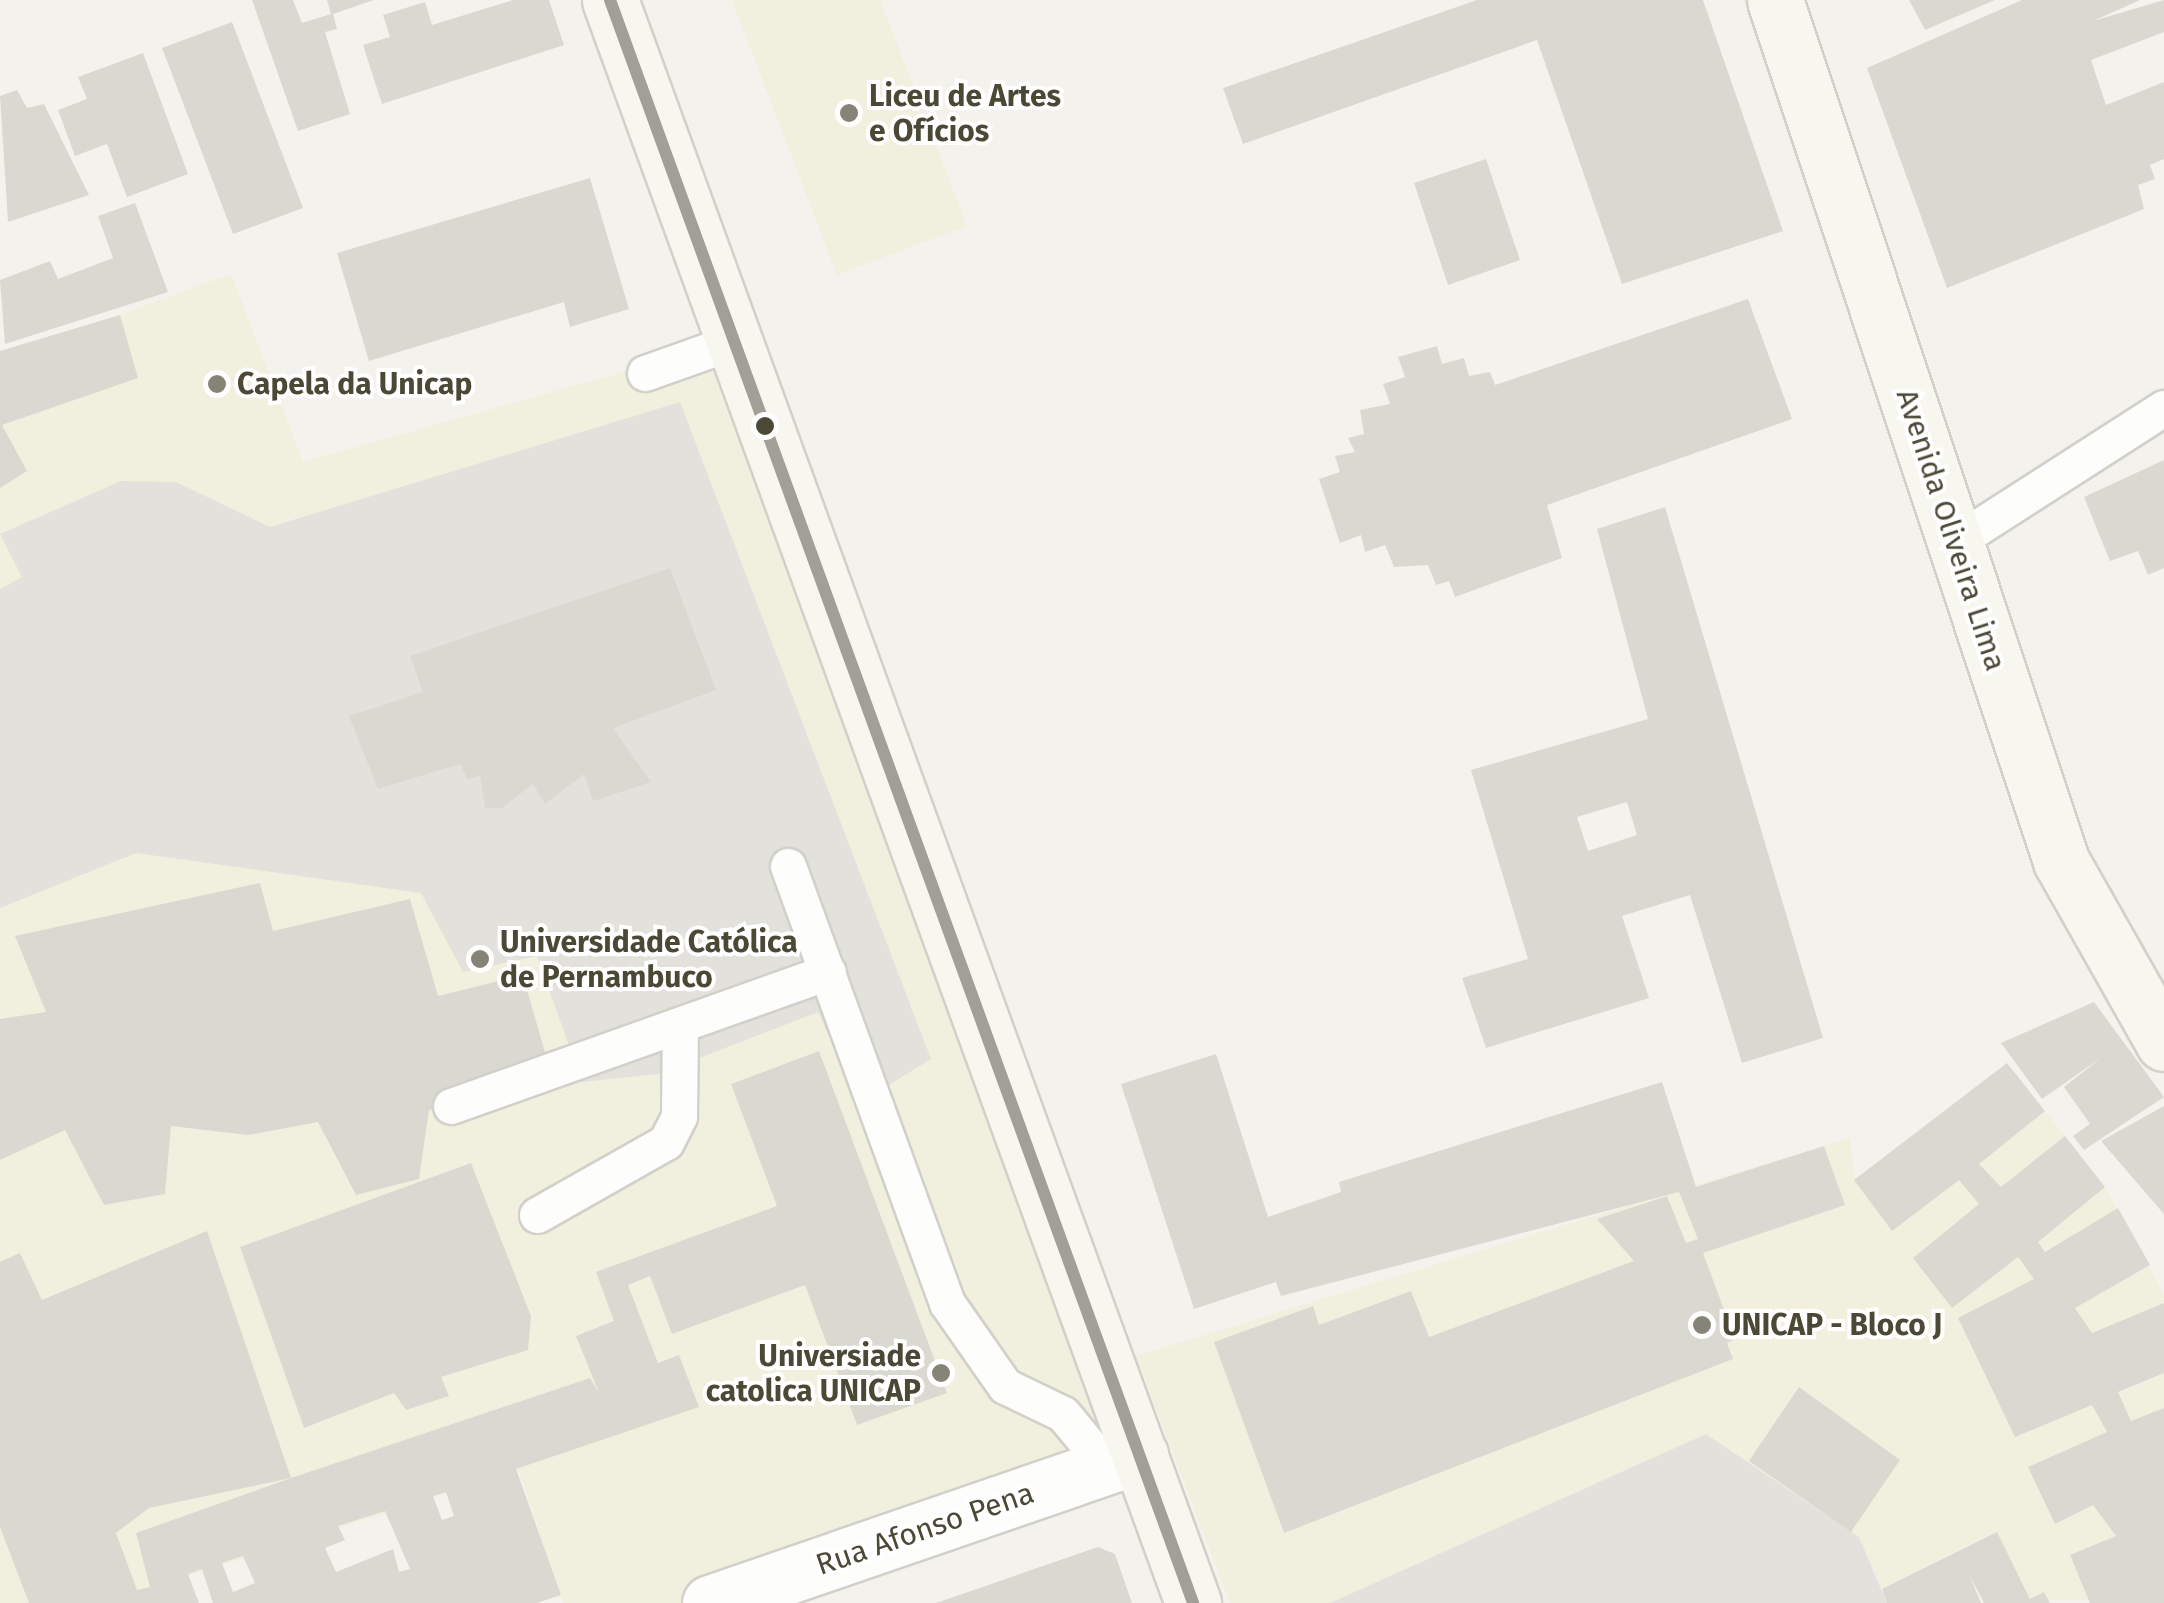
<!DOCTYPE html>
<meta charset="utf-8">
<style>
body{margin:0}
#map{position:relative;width:2164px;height:1603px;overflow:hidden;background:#f3f2ec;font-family:"Fira Sans",sans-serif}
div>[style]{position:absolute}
.education>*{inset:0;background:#f1f0de}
.parking>*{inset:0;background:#e2e1db}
.building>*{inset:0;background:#dad9d1}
.roads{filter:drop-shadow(2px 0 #d1d0c9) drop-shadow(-2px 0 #d1d0c9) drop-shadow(0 2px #d1d0c9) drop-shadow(0 -2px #d1d0c9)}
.lane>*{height:35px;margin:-17.5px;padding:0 17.5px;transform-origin:17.5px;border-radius:17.5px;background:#fdfdfc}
.street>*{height:55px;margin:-27.5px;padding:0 27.5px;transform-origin:27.5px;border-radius:27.5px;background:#fdfdfc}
.secondary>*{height:55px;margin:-27.5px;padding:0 27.5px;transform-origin:27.5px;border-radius:27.5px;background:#f7f7f0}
.bus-1>*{height:12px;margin:-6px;padding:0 6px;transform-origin:6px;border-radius:6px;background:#a2a096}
.dots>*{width:28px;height:28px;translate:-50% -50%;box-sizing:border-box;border:5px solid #fff;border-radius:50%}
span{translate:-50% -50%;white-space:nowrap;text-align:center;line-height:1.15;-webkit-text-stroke:8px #fff;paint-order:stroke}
.poi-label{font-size:30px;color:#4b4836;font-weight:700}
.left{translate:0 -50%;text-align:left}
.right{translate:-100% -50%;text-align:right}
.street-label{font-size:30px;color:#4b4836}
</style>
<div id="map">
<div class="education">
<div style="clip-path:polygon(732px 0,880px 0,967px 226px,837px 275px)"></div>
<div style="clip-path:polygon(231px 274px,303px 462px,735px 341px,1140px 1455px,711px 1603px,563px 1603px,519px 1471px,103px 1603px,0 1603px,0 359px)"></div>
<div style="clip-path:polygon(2007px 1063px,2105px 1187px,2164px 1295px,2164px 1603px,2030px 1599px,1997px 1532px,1882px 1589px,1859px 1537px,1706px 1434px,1330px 1603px,1230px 1603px,1136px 1356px,1850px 1138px,1855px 1179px)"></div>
</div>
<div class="parking">
<div style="clip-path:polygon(680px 402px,931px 1059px,860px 1103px,818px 1012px,658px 1074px,582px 1082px,537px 956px,463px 972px,421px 893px,136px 853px,0 908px,0 589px,22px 577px,0 534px,121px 481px,176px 482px,270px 527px)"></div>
<div style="clip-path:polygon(1706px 1434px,1859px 1537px,1887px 1603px,1330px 1603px)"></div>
</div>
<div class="building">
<div style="clip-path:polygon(252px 0,293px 0,302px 23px,331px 14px,327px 0,374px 0,333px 14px,337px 29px,325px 32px,350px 114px,298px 131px)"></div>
<div style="clip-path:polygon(513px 0,549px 0,564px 45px,382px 104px,363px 45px,390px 37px,383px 15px,425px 2px,432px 25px)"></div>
<div style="clip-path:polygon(1477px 0,1703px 0,1783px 231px,1622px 284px,1537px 40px,1243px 144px,1223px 88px)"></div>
<div style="clip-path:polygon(1909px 0,1995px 0,1925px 30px)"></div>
<div style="clip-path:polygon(2022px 0,2140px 0,2093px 21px,2164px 0,2164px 32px,2091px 60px,2106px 105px,2164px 82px,2164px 159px,2150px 165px,2155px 179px,2138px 185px,2144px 209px,1947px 288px,1867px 68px)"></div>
<div style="clip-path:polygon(232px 22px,303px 208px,233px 234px,162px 48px)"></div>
<div style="clip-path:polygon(143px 53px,188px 174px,127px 197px,107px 144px,75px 156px,58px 110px,87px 99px,78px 77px)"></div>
<div style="clip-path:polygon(17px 90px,27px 108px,44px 104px,89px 195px,8px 222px,0 96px)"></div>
<div style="clip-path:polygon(1486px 159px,1520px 260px,1448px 285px,1414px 183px)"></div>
<div style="clip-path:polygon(590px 178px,629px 309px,570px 327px,564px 302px,369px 361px,337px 253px)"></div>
<div style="clip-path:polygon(135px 203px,168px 292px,5px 344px,0 280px,50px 261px,58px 279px,113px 258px,98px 216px)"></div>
<div style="clip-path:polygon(1748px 299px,1792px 419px,1547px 505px,1562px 558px,1455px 597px,1449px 581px,1436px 585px,1428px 565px,1394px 567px,1385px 545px,1365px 552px,1361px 535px,1340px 543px,1319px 479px,1340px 472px,1335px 456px,1355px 452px,1348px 438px,1364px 434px,1360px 410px,1390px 404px,1383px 384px,1405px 377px,1398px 357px,1437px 346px,1442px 364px,1464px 358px,1469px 376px,1490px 372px,1495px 385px)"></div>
<div style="clip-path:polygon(120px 315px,138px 378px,2px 425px,27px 471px,0 488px,0 351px)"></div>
<div style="clip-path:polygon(2164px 460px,2164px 568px,2148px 575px,2138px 551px,2110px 561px,2084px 497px)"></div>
<div style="clip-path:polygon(evenodd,1665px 507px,1823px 1038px,1742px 1063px,1690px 895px,1622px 916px,1649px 998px,1486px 1048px,1462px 978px,1528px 959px,1471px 770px,1648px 719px,1597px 529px,1665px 507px,1627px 802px,1637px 835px,1588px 851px,1577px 817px,1627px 802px)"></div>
<div style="clip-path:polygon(670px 568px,716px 690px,613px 728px,651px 782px,593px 801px,584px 774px,545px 804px,533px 784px,502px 808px,485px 808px,480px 775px,468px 780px,460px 764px,378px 789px,349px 716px,423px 692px,410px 656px)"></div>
<div style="clip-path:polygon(260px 883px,273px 931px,410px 899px,438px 996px,523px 975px,553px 1081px,429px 1110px,419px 1179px,356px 1195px,318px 1122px,248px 1135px,171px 1126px,165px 1194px,104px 1205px,65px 1130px,0 1160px,0 1019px,46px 1012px,15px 936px)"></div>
<div style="clip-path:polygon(2094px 1002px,2164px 1097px,2084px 1150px,2073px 1136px,2090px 1124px,2064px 1087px,2102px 1057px,2042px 1099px,2001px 1043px)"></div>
<div style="clip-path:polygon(evenodd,819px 1051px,947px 1393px,857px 1425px,805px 1285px,672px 1334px,650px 1276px,628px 1285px,658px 1363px,679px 1355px,699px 1407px,516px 1469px,561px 1595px,537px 1603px,213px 1603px,202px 1569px,188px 1574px,199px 1603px,29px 1603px,0 1527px,0 1262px,20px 1253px,42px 1300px,207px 1231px,291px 1478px,590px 1378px,599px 1393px,576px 1336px,614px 1321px,596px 1272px,777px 1206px,731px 1084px,819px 1051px,291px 1478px,136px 1533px,150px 1587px,137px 1590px,116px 1533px,149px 1508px,291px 1478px,819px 1051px,446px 1492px,454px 1516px,442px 1520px,433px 1496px,446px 1492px,819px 1051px,385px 1511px,410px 1569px,399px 1572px,393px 1549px,336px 1572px,325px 1548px,345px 1540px,338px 1526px,385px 1511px,819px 1051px,243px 1556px,255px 1583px,233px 1592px,222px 1563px,243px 1556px)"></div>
<div style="clip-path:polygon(1216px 1054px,1268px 1217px,1341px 1192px,1339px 1182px,1662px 1082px,1696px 1187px,1824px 1146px,1845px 1205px,1703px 1253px,1735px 1339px,1727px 1343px,1733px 1359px,1284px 1533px,1214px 1342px,1313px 1306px,1319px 1325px,1411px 1291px,1429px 1337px,1634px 1261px,1597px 1219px,1667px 1196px,1686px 1243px,1698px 1239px,1679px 1192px,1281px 1296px,1276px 1282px,1194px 1309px,1121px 1084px)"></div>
<div style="clip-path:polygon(2007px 1063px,2045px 1111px,1979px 1164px,2001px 1187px,2065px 1136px,2105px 1187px,2038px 1242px,2045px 1252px,2118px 1208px,2150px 1265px,2075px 1308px,2092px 1333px,2164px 1303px,2164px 1373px,2118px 1392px,2131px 1421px,2164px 1408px,2164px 1603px,2090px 1603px,2070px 1555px,2116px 1536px,2093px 1505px,2055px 1524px,2028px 1467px,2107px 1432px,2092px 1405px,2015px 1437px,1958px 1318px,2034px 1279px,2018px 1257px,1952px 1308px,1913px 1258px,1979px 1204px,1959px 1180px,1892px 1231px,1854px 1180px)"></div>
<div style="clip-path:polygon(2164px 1106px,2164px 1214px,2101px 1141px)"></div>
<div style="clip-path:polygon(471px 1163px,531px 1316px,528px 1350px,441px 1377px,449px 1396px,406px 1410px,394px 1393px,304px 1428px,240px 1247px)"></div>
<div style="clip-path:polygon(1799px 1387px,1900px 1460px,1851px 1532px,1749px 1461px)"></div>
<div style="clip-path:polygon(1997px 1532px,2030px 1599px,2044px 1592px,2050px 1603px,1984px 1603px,1969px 1574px,1981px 1603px,1887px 1603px,1882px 1589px)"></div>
<div style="clip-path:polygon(1098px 1547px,1115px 1554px,1132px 1603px,936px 1603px)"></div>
</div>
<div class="roads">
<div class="lane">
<div style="left:645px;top:373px;width:96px;rotate:-19.6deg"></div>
<div style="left:1955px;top:542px;width:248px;rotate:-32.7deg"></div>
<div style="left:788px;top:866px;width:465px;rotate:70deg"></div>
<div style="left:947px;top:1303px;width:101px;rotate:55.1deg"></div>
<div style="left:1005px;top:1386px;width:64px;rotate:25.8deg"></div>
<div style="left:1063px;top:1414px;width:67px;rotate:50.4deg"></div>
<div style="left:451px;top:1106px;width:400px;rotate:-19.6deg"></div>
<div style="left:537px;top:1215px;width:148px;rotate:-29.5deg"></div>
<div style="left:666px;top:1142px;width:29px;rotate:-63deg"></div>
<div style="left:679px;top:1116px;width:91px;rotate:-89.4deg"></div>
</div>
<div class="street">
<div style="left:710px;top:1603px;width:455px;rotate:-19deg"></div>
</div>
<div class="secondary">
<div style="left:610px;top:0;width:1706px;rotate:70.01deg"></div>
<div style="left:1775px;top:0;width:907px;rotate:71.62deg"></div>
<div style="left:2061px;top:861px;width:209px;rotate:60.5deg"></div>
</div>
</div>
<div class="bus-1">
<div style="left:610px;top:0;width:1706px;rotate:70.01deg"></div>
</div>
<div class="dots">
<div style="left:849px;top:113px;background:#868476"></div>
<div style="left:217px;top:384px;background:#868476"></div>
<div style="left:765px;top:426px;background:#4b4836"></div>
<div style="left:480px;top:959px;background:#868476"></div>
<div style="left:1702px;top:1325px;background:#868476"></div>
<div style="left:941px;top:1373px;background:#868476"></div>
</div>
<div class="poi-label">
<span class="left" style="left:869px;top:113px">Liceu de Artes<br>e Ofícios</span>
<span class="left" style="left:237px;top:384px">Capela da Unicap</span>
<span class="left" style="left:500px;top:959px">Universidade Católica<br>de Pernambuco</span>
<span class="left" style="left:1722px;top:1325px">UNICAP - Bloco J</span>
<span class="right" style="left:921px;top:1373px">Universiade<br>catolica UNICAP</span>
</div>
<div class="street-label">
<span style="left:1951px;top:530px;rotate:72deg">Avenida Oliveira Lima</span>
<span style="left:925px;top:1529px;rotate:-19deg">Rua Afonso Pena</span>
</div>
</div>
